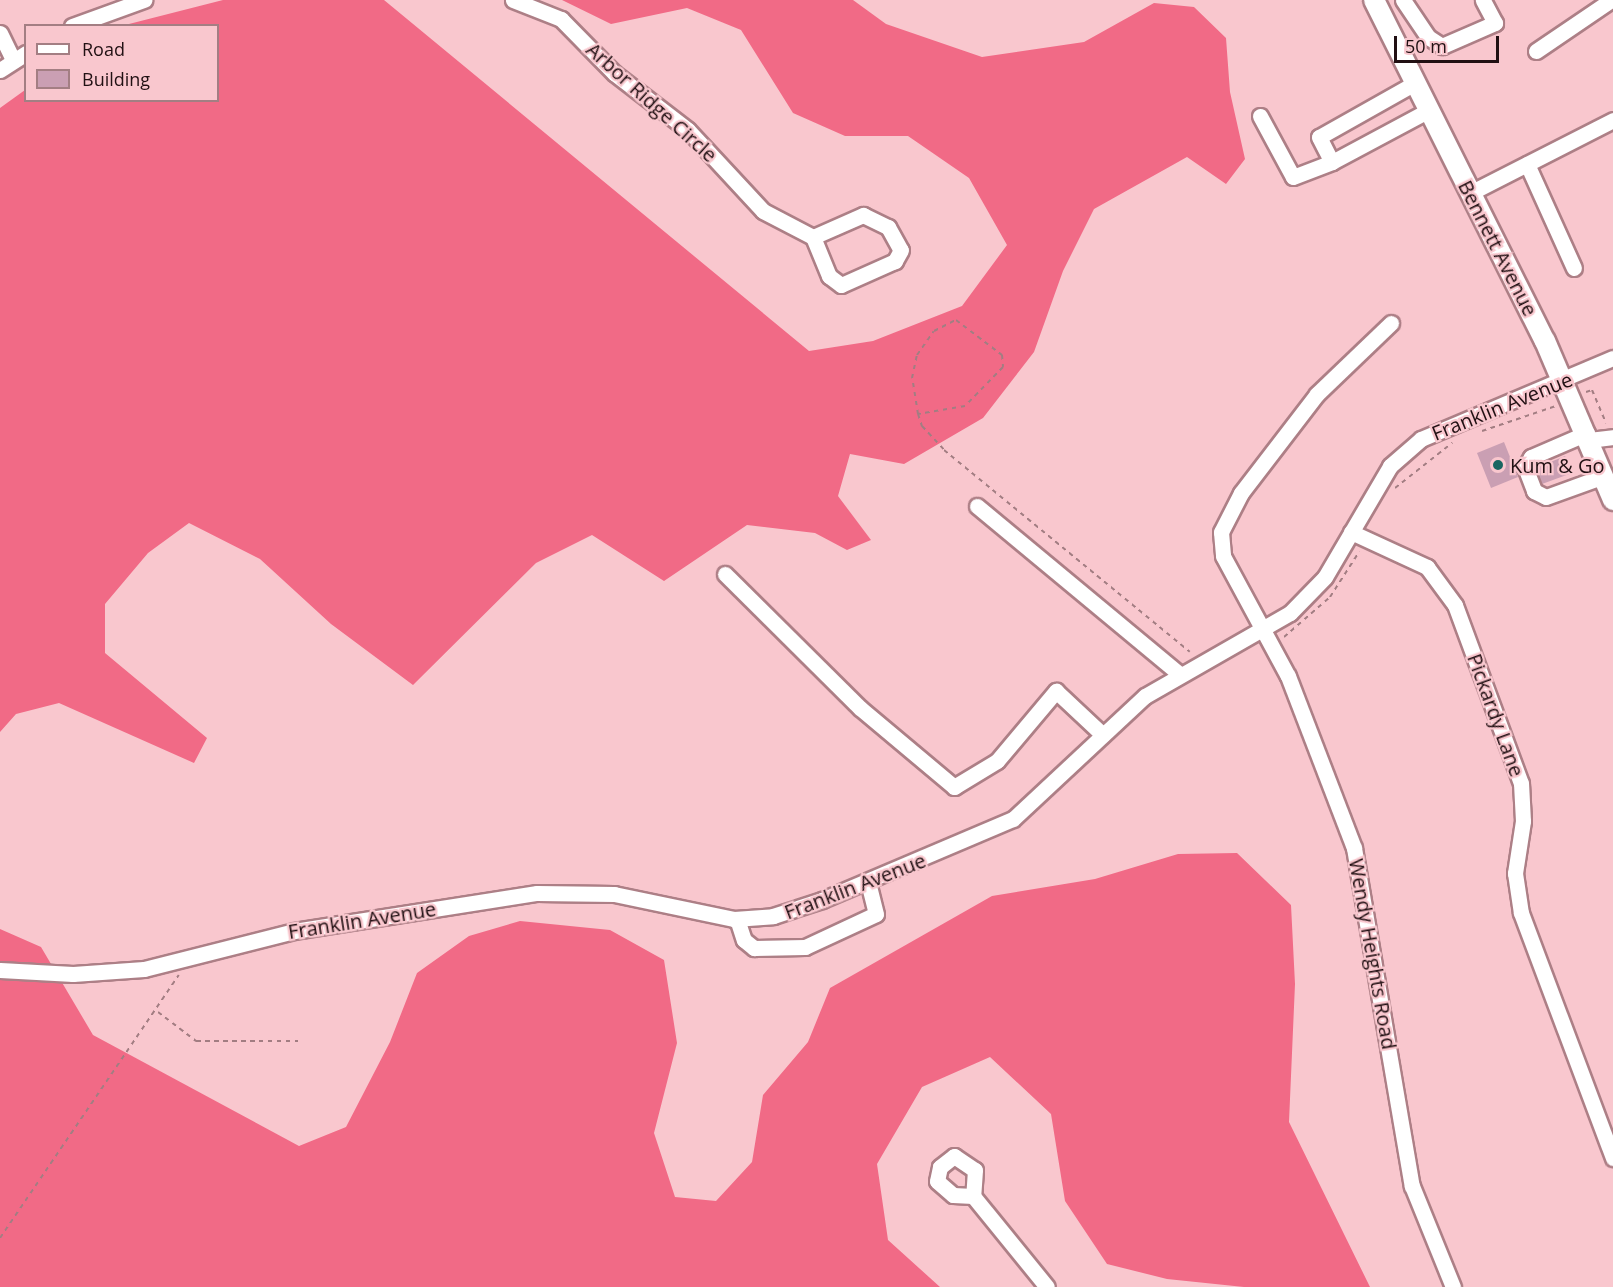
<!DOCTYPE html>
<style>
body{margin:0}
#map{position:relative;width:1613px;height:1287px;overflow:hidden;background:#f9c7ce;font-family:"Open Sans",sans-serif}
div>[style]{position:absolute}
.forest>*{inset:0;background:#f16a86}
.building>*{inset:0;background:#ca9fb3}
.path>*{height:2px;margin-top:-1px;transform-origin:0;background:repeating-linear-gradient(90deg,#a27d82 0 4.5px,transparent 0 9px)}
.roads{filter:drop-shadow(2px 0 #ad7f86) drop-shadow(-2px 0 #ad7f86) drop-shadow(0 2px #ad7f86) drop-shadow(0 -2px #ad7f86)}
.minor>*{height:15px;margin:-7.5px;padding:0 7.5px;transform-origin:7.5px;border-radius:7.5px;background:#fff}
.major>*{height:20px;margin:-10px;padding:0 10px;transform-origin:10px;border-radius:10px;background:#fff}
.dots>*{width:16px;height:16px;translate:-50% -50%;box-sizing:border-box;border:3px solid #f9c7ce;border-radius:50%}
span{translate:-50% -50%;white-space:nowrap;text-align:center;line-height:1.15;-webkit-text-stroke:4.5px #f9c7ce;paint-order:stroke}
.street-label{font-size:20px;color:#211013}
.poi-label{font-size:20px;color:#211013}
.left{translate:0 -50%;text-align:left}
.legend{position:absolute;left:24px;top:24px;width:195px;height:78px;box-sizing:border-box;background:#f9c7ce;border:2px solid #a37e83;margin:0;padding:8px 10px;list-style:none;font-size:18px;color:#211013}
.legend li{display:flex;align-items:center;gap:12px;height:30px}
.legend b{width:30px;border:2px solid #a37e83}
.scale{position:absolute;left:1394px;top:36px;width:105px;height:27px;box-sizing:border-box;border:3px solid #211013;border-top:0;padding-left:8px;font-size:18px;line-height:21px;white-space:nowrap;color:#211013;-webkit-text-stroke:4px #f9c7ce;paint-order:stroke}
</style>
<div id="map">
<div class="forest">
<div style="clip-path:polygon(223px 0,384px 0,809px 351px,873px 341px,962px 306px,1007px 245px,969px 178px,908px 136px,845px 136px,793px 113px,741px 30px,687px 8px,611px 24px,562px 0,853px 0,886px 24px,982px 57px,1084px 42px,1154px 3px,1194px 7px,1226px 38px,1230px 92px,1245px 159px,1226px 184px,1187px 157px,1094px 209px,1063px 271px,1034px 352px,983px 418px,904px 464px,850px 454px,838px 496px,871px 540px,847px 550px,815px 533px,747px 525px,664px 581px,592px 535px,536px 563px,413px 685px,331px 624px,260px 559px,189px 523px,148px 553px,105px 604px,105px 653px,207px 738px,194px 763px,59px 703px,16px 714px,0 732px,0 108px,25px 90px,26px 100px,218px 100px,218px 26px,125px 25px)"></div>
<div style="clip-path:polygon(1237px 853px,1291px 905px,1295px 984px,1289px 1122px,1370px 1287px,1244px 1287px,1167px 1279px,1107px 1264px,1065px 1201px,1051px 1114px,990px 1057px,922px 1087px,877px 1164px,888px 1240px,940px 1287px,0 1287px,0 929px,41px 947px,93px 1035px,299px 1146px,346px 1127px,390px 1042px,417px 973px,469px 936px,520px 921px,610px 930px,664px 960px,677px 1043px,654px 1133px,675px 1197px,716px 1201px,752px 1162px,763px 1095px,808px 1042px,830px 988px,992px 896px,1095px 879px,1178px 854px)"></div>
</div>
<div class="building">
<div style="clip-path:polygon(1504px 442px,1518px 477px,1491px 488px,1477px 453px)"></div>
<div style="clip-path:polygon(1565px 456px,1572px 473px,1542px 484px,1536px 468px)"></div>
</div>
<div class="path">
<div style="left:956px;top:320px;width:58px;rotate:37.3deg"></div>
<div style="left:1002px;top:355px;width:12px;rotate:85deg"></div>
<div style="left:1003px;top:367px;width:54px;rotate:134.3deg"></div>
<div style="left:965px;top:406px;width:48px;rotate:170.3deg"></div>
<div style="left:918px;top:414px;width:36px;rotate:-99deg"></div>
<div style="left:912px;top:378px;width:24px;rotate:-78deg"></div>
<div style="left:917px;top:355px;width:29px;rotate:-55deg"></div>
<div style="left:934px;top:331px;width:25px;rotate:-27deg"></div>
<div style="left:1586px;top:392px;width:6px;rotate:-18deg"></div>
<div style="left:1592px;top:390px;width:36px;rotate:67deg"></div>
<div style="left:918px;top:414px;width:13px;rotate:72deg"></div>
<div style="left:922px;top:426px;width:33px;rotate:47deg"></div>
<div style="left:944px;top:450px;width:318px;rotate:39.4deg"></div>
<div style="left:1482px;top:431px;width:78px;rotate:-18.7deg"></div>
<div style="left:1395px;top:488px;width:73px;rotate:-38.3deg"></div>
<div style="left:1284px;top:637px;width:61px;rotate:-41deg"></div>
<div style="left:1330px;top:597px;width:54px;rotate:-57.2deg"></div>
<div style="left:158px;top:1012px;width:48px;rotate:37.3deg"></div>
<div style="left:196px;top:1041px;width:102px"></div>
<div style="left:0;top:1238px;width:318px;rotate:-55.8deg"></div>
</div>
<div class="roads">
<div class="minor">
<div style="left:513px;top:0;width:52px;rotate:21.6deg"></div>
<div style="left:561px;top:19px;width:76px;rotate:45.5deg"></div>
<div style="left:614px;top:73px;width:93px;rotate:37.6deg"></div>
<div style="left:688px;top:130px;width:110px;rotate:47.2deg"></div>
<div style="left:763px;top:211px;width:56px;rotate:27.5deg"></div>
<div style="left:1403px;top:0;width:45px;rotate:56deg"></div>
<div style="left:1428px;top:37px;width:17px;rotate:33deg"></div>
<div style="left:1442px;top:46px;width:58px;rotate:-23.5deg"></div>
<div style="left:1495px;top:23px;width:26px;rotate:-118deg"></div>
<div style="left:72px;top:26px;width:77px;rotate:-19.9deg"></div>
<div style="left:0;top:33px;width:30px;rotate:64deg"></div>
<div style="left:1536px;top:51px;width:91px;rotate:-34.2deg"></div>
<div style="left:0;top:70px;width:31px;rotate:-33deg"></div>
<div style="left:1415px;top:83px;width:110px;rotate:150.6deg"></div>
<div style="left:1319px;top:137px;width:28px;rotate:63deg"></div>
<div style="left:1332px;top:162px;width:110px;rotate:-28.2deg"></div>
<div style="left:1260px;top:116px;width:69px;rotate:61.6deg"></div>
<div style="left:1293px;top:177px;width:42px;rotate:-21deg"></div>
<div style="left:1527px;top:164px;width:114px;rotate:65.7deg"></div>
<div style="left:1470px;top:193px;width:161px;rotate:-27deg"></div>
<div style="left:863px;top:215px;width:28px;rotate:26deg"></div>
<div style="left:888px;top:227px;width:26px;rotate:61deg"></div>
<div style="left:901px;top:250px;width:13px;rotate:119deg"></div>
<div style="left:895px;top:261px;width:59px;rotate:156deg"></div>
<div style="left:841px;top:285px;width:15px;rotate:-143deg"></div>
<div style="left:829px;top:276px;width:42px;rotate:-112.3deg"></div>
<div style="left:813px;top:237px;width:55px;rotate:-23.7deg"></div>
<div style="left:1391px;top:323px;width:103px;rotate:136.2deg"></div>
<div style="left:1317px;top:394px;width:125px;rotate:127.5deg"></div>
<div style="left:1241px;top:493px;width:44px;rotate:117.1deg"></div>
<div style="left:1221px;top:532px;width:24px;rotate:85deg"></div>
<div style="left:1223px;top:556px;width:136px;rotate:61.6deg"></div>
<div style="left:1288px;top:676px;width:184px;rotate:69deg"></div>
<div style="left:1354px;top:848px;width:343px;rotate:80.3deg"></div>
<div style="left:1412px;top:1186px;width:109px;rotate:67.9deg"></div>
<div style="left:1587px;top:433px;width:61px;rotate:156.8deg"></div>
<div style="left:1531px;top:457px;width:12px;rotate:121deg"></div>
<div style="left:1525px;top:467px;width:26px;rotate:69deg"></div>
<div style="left:1534px;top:491px;width:13px;rotate:27deg"></div>
<div style="left:1546px;top:497px;width:62px;rotate:-19.9deg"></div>
<div style="left:1589px;top:440px;width:24px;rotate:-7deg"></div>
<div style="left:977px;top:506px;width:263px;rotate:39.7deg"></div>
<div style="left:1351px;top:532px;width:84px;rotate:24.7deg"></div>
<div style="left:1427px;top:567px;width:47px;rotate:53.6deg"></div>
<div style="left:1455px;top:605px;width:190px;rotate:69.7deg"></div>
<div style="left:1521px;top:783px;width:38px;rotate:87deg"></div>
<div style="left:1523px;top:821px;width:53px;rotate:98.7deg"></div>
<div style="left:1515px;top:873px;width:40px;rotate:81.5deg"></div>
<div style="left:1521px;top:913px;width:262px;rotate:69.4deg"></div>
<div style="left:725px;top:574px;width:190px;rotate:44.8deg"></div>
<div style="left:860px;top:708px;width:123px;rotate:40deg"></div>
<div style="left:954px;top:787px;width:50px;rotate:-31.2deg"></div>
<div style="left:997px;top:761px;width:92px;rotate:-49.9deg"></div>
<div style="left:1056px;top:691px;width:64px;rotate:43.1deg"></div>
<div style="left:737px;top:919px;width:22px;rotate:72deg"></div>
<div style="left:744px;top:940px;width:13px;rotate:39deg"></div>
<div style="left:754px;top:948px;width:51px;rotate:-1.1deg"></div>
<div style="left:805px;top:947px;width:78px;rotate:-24.9deg"></div>
<div style="left:876px;top:914px;width:34px;rotate:-104deg"></div>
<div style="left:0;top:970px;width:73px;rotate:3.1deg"></div>
<div style="left:73px;top:974px;width:71px;rotate:-4deg"></div>
<div style="left:144px;top:969px;width:155px;rotate:-14.2deg"></div>
<div style="left:294px;top:931px;width:246px;rotate:-8.9deg"></div>
<div style="left:537px;top:893px;width:77px;rotate:0.7deg"></div>
<div style="left:614px;top:894px;width:123px;rotate:11.8deg"></div>
<div style="left:734px;top:919px;width:39px;rotate:-4deg"></div>
<div style="left:773px;top:916px;width:52px;rotate:-18.1deg"></div>
<div style="left:822px;top:900px;width:207px;rotate:-23deg"></div>
<div style="left:1013px;top:819px;width:180px;rotate:-43deg"></div>
<div style="left:1145px;top:696px;width:167px;rotate:-29.8deg"></div>
<div style="left:1290px;top:613px;width:50px;rotate:-45.8deg"></div>
<div style="left:1325px;top:577px;width:129px;rotate:-59.6deg"></div>
<div style="left:1390px;top:466px;width:41px;rotate:-41.1deg"></div>
<div style="left:1421px;top:439px;width:208px;rotate:-22.9deg"></div>
<div style="left:954px;top:1156px;width:25px;rotate:34deg"></div>
<div style="left:975px;top:1170px;width:26px;rotate:94deg"></div>
<div style="left:973px;top:1196px;width:20px;rotate:-177deg"></div>
<div style="left:953px;top:1195px;width:21px;rotate:-139deg"></div>
<div style="left:937px;top:1181px;width:14px;rotate:-78deg"></div>
<div style="left:940px;top:1167px;width:18px;rotate:-38deg"></div>
<div style="left:973px;top:1196px;width:117px;rotate:50.9deg"></div>
</div>
<div class="major">
<div style="left:1374px;top:0;width:381px;rotate:63.4deg"></div>
<div style="left:1545px;top:341px;width:173px;rotate:66.8deg"></div>
</div>
</div>
<div class="dots">
<div style="left:1498px;top:465px;background:#196661"></div>
</div>
<div class="street-label">
<span style="left:652px;top:102px;rotate:42deg">Arbor Ridge Circle</span>
<span style="left:1498px;top:248px;rotate:63deg">Bennett Avenue</span>
<span style="left:1502px;top:406px;rotate:-22deg">Franklin Avenue</span>
<span style="left:1496px;top:715px;rotate:70deg">Pickardy Lane</span>
<span style="left:855px;top:886px;rotate:-21deg">Franklin Avenue</span>
<span style="left:362px;top:920px;rotate:-9deg">Franklin Avenue</span>
<span style="left:1373px;top:954px;rotate:80deg">Wendy Heights Road</span>
</div>
<div class="poi-label">
<span class="left" style="left:1510px;top:465px">Kum &amp; Go</span>
</div>
<ul class="legend">
<li><b style="height:8px;background:#fff"></b>Road</li>
<li><b style="height:16px;background:#ca9fb3"></b>Building</li>
</ul>
<div class="scale">50 m</div>
</div>
